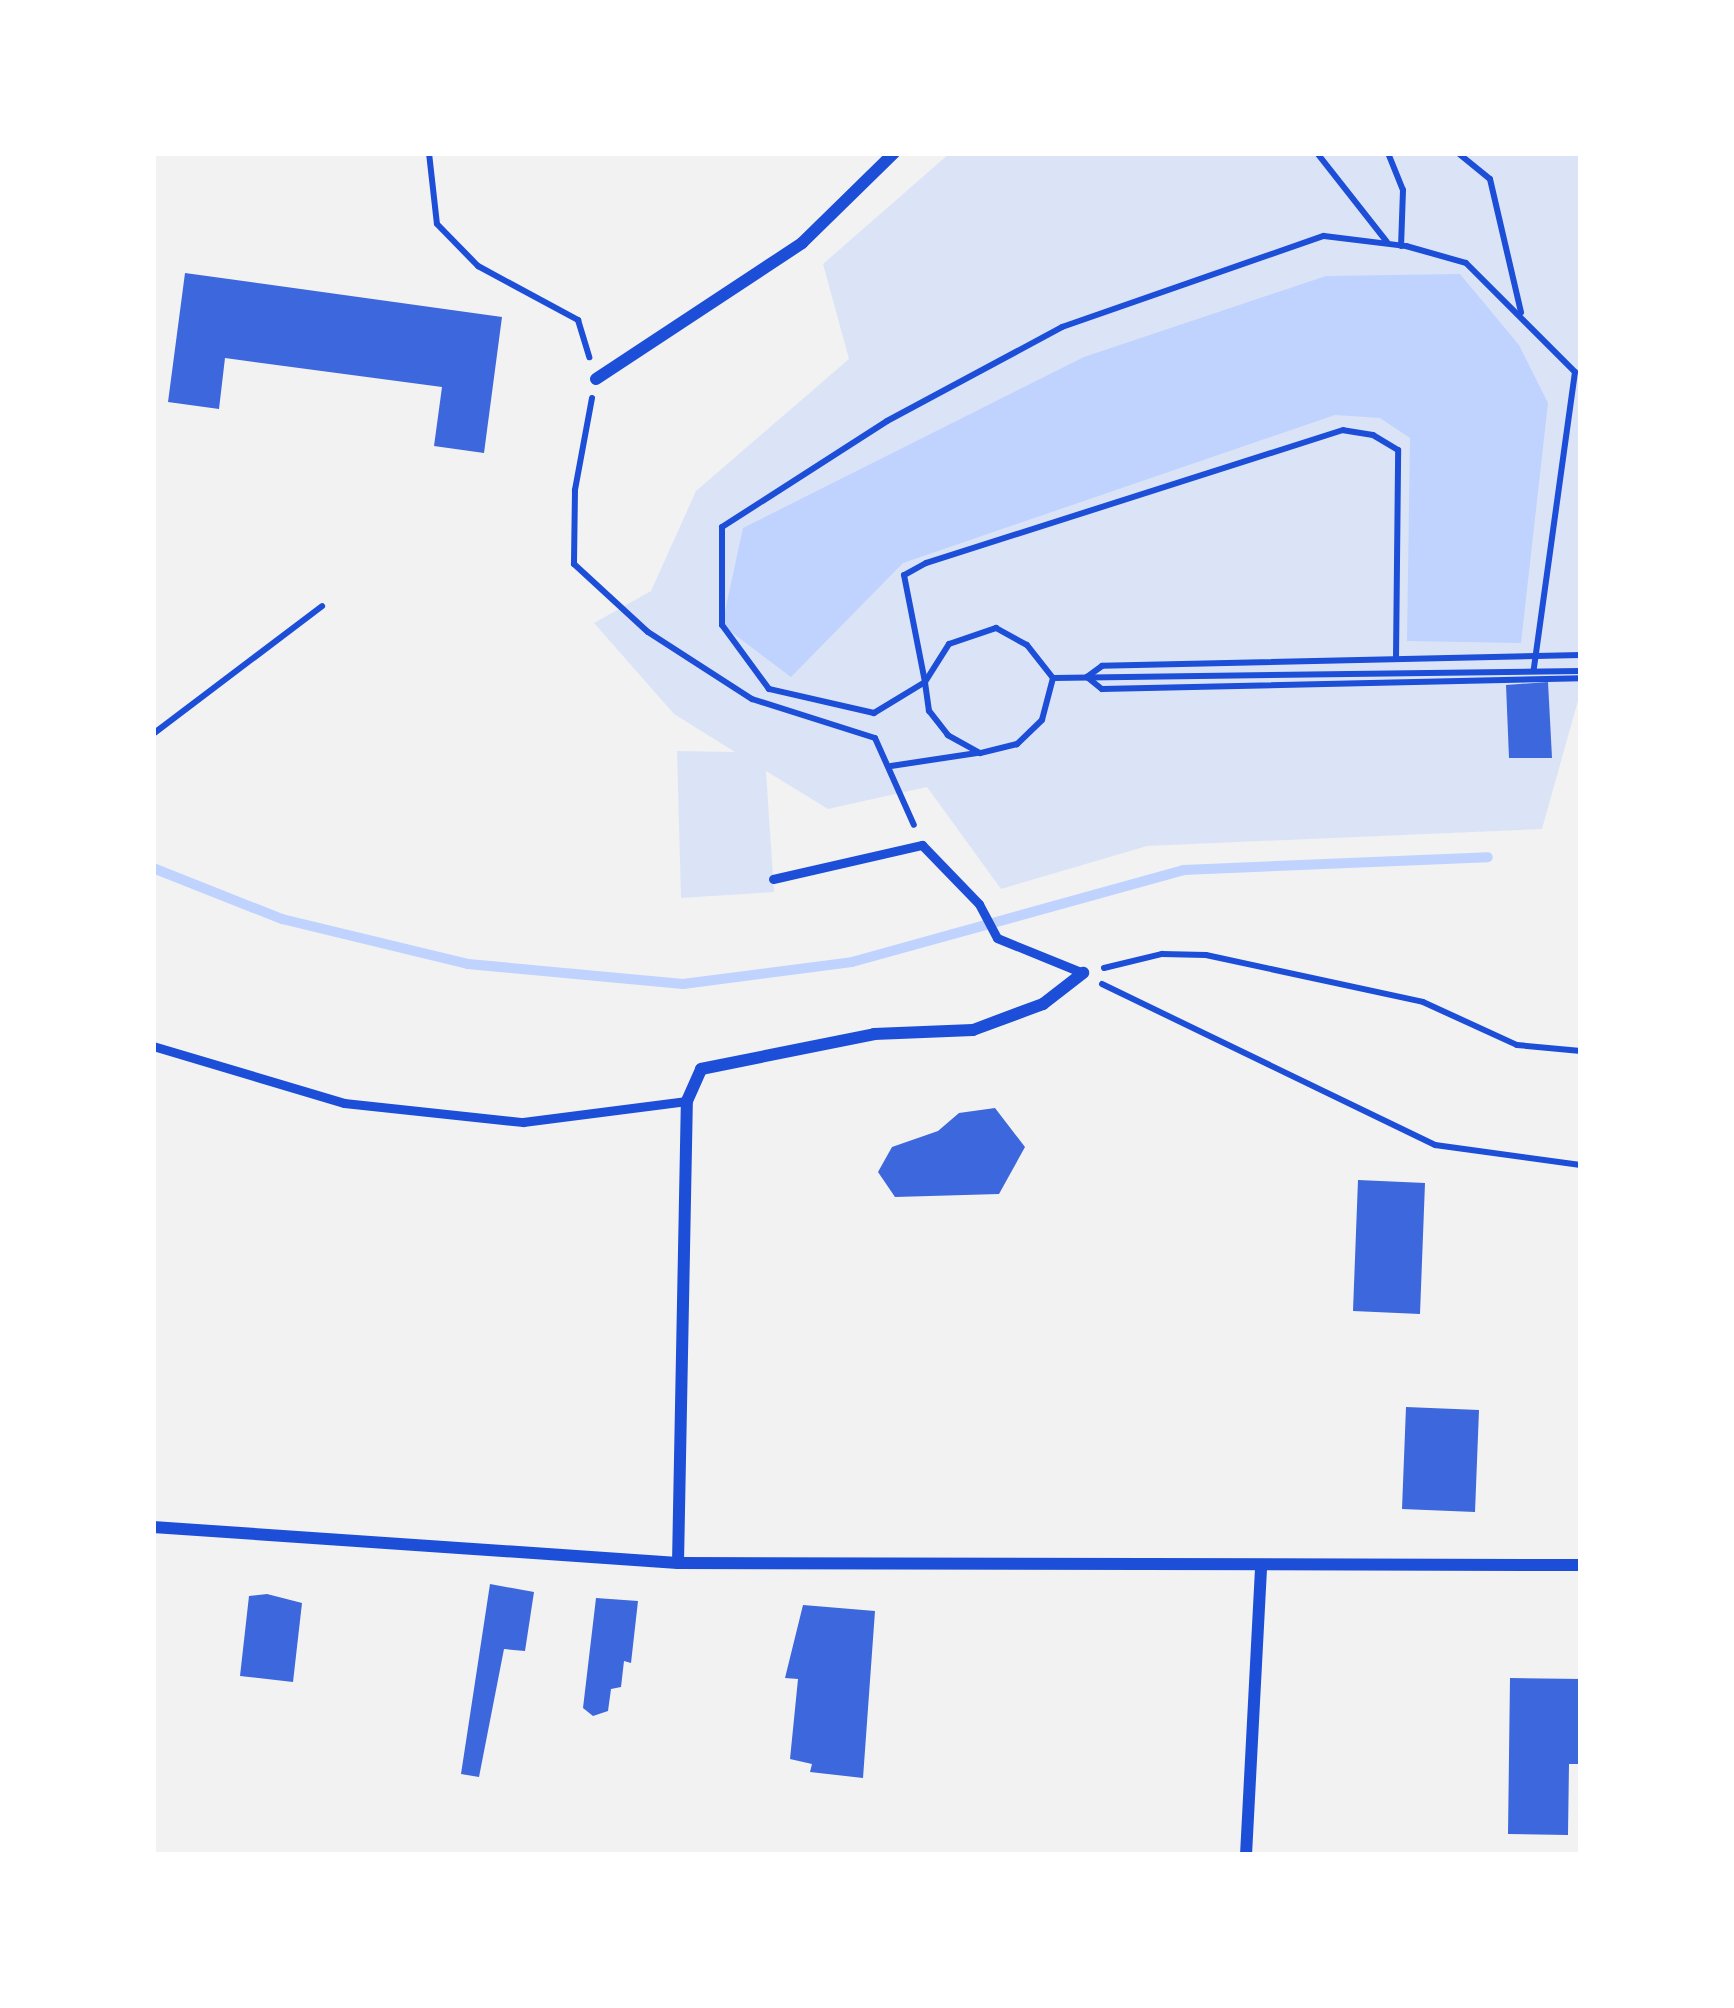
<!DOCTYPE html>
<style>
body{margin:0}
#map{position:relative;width:1734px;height:2008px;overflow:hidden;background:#f2f2f2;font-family:Arial,sans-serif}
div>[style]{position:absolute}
.green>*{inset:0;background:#dbe4f7}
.water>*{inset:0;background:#bfd3fe}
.stream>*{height:10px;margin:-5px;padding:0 5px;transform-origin:5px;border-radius:5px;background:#bfd3fe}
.building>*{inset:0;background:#3d67dc}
.path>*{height:6px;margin:-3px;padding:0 3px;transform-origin:3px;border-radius:3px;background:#1d4ed8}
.service>*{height:9px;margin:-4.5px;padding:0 4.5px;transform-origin:4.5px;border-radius:4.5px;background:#1d4ed8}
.minor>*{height:12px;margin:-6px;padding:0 6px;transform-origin:6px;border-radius:6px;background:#1d4ed8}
span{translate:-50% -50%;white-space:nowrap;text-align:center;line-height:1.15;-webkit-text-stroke:12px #fff;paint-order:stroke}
.frame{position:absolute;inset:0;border:156px solid #fff;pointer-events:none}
</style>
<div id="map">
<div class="green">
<div style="clip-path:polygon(950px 153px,1581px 153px,1581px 690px,1542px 829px,1147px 846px,1001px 889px,927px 787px,828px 809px,766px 771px,774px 892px,681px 898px,677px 751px,735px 752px,674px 714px,594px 623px,651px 591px,696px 491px,849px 359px,823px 264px)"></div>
</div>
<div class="water">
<div style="clip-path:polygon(1460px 274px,1519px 345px,1548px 403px,1521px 643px,1407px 641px,1410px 438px,1380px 418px,1335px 415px,903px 563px,791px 677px,722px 625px,743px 528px,1084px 357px,1326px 276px)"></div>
</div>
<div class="stream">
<div style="left:153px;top:868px;width:139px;rotate:21.6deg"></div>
<div style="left:282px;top:919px;width:191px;rotate:13.6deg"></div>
<div style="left:468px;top:964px;width:216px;rotate:5.3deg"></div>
<div style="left:683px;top:984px;width:170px;rotate:-7.4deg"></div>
<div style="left:852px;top:962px;width:344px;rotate:-15.5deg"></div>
<div style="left:1183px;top:870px;width:305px;rotate:-2.4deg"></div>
</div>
<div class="building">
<div style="clip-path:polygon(185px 273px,502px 317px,484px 453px,434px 446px,442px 387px,225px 358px,219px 409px,168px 402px)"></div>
<div style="clip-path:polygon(1548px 682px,1552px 758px,1509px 758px,1506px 685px)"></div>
<div style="clip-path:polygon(995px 1108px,1025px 1147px,999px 1194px,895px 1197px,878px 1172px,892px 1147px,938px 1131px,959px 1113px)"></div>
<div style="clip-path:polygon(1358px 1180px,1425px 1183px,1420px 1314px,1353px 1311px)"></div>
<div style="clip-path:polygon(1406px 1407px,1479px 1410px,1475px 1512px,1402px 1509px)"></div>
<div style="clip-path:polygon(490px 1584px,534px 1592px,525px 1651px,504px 1649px,479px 1777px,461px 1774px)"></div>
<div style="clip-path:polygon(267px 1594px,302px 1603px,293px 1682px,240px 1676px,249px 1596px)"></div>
<div style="clip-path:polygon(596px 1598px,638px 1601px,631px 1663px,624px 1661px,621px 1687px,611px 1689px,608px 1711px,593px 1716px,583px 1708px)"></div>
<div style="clip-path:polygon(803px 1605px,875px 1611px,863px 1778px,810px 1772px,812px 1764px,790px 1759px,798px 1679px,785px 1678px)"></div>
<div style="clip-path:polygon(1510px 1678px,1581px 1679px,1581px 1764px,1569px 1764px,1568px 1835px,1508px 1834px)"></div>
</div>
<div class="path">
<div style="left:429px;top:153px;width:71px;rotate:83.6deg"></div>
<div style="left:437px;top:224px;width:59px;rotate:45.7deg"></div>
<div style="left:478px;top:266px;width:114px;rotate:28.4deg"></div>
<div style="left:578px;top:320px;width:39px;rotate:73deg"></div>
<div style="left:1317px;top:153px;width:113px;rotate:51.8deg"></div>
<div style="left:1388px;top:153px;width:40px;rotate:68deg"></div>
<div style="left:1403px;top:190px;width:56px;rotate:92deg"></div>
<div style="left:1458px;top:153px;width:41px;rotate:39.1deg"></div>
<div style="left:1490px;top:179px;width:137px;rotate:76.9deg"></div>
<div style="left:592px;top:398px;width:94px;rotate:100.5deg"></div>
<div style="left:575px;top:490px;width:74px;rotate:90.8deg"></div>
<div style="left:574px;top:564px;width:100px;rotate:42.6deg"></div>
<div style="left:648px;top:632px;width:124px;rotate:32.8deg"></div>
<div style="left:752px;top:699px;width:129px;rotate:17.6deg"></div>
<div style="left:875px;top:738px;width:95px;rotate:65.9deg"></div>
<div style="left:1581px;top:655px;width:479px;rotate:178.7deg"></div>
<div style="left:1102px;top:666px;width:19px;rotate:144deg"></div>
<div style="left:1087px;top:677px;width:19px;rotate:39deg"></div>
<div style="left:1102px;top:689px;width:479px;rotate:-1.3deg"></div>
<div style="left:1396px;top:658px;width:208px;rotate:-89.4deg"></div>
<div style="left:1398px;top:450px;width:29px;rotate:-149deg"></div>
<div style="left:1373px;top:435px;width:30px;rotate:-171deg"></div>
<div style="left:1343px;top:430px;width:438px;rotate:162.3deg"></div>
<div style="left:926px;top:563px;width:25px;rotate:151deg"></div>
<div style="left:904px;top:575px;width:109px;rotate:78.9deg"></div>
<div style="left:925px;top:682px;width:60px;rotate:148.7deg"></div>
<div style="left:874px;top:713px;width:108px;rotate:-167.1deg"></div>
<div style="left:769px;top:689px;width:79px;rotate:-126.3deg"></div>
<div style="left:722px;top:625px;width:98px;rotate:-90deg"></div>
<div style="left:722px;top:527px;width:196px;rotate:-32.7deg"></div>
<div style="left:887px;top:421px;width:199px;rotate:-28.2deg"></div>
<div style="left:1062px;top:327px;width:277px;rotate:-19.2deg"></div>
<div style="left:1324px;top:236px;width:83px;rotate:7deg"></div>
<div style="left:1406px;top:246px;width:62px;rotate:15.8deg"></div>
<div style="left:1466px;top:263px;width:154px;rotate:45deg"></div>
<div style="left:1575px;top:372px;width:300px;rotate:97.9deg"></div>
<div style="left:1053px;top:678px;width:43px;rotate:104.7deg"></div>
<div style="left:1042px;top:720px;width:35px;rotate:136deg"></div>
<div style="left:1017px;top:744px;width:38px;rotate:166deg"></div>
<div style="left:980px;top:753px;width:37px;rotate:-151deg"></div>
<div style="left:948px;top:735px;width:31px;rotate:-128deg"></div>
<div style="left:929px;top:711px;width:29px;rotate:-98deg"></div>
<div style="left:925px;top:682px;width:45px;rotate:-57.7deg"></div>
<div style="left:949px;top:644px;width:50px;rotate:-18.8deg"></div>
<div style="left:996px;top:628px;width:35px;rotate:29deg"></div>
<div style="left:1027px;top:645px;width:42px;rotate:51.8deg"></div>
<div style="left:1053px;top:678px;width:528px;rotate:-0.76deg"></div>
<div style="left:153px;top:734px;width:212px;rotate:-37.1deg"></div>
<div style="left:891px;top:766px;width:87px;rotate:-8.6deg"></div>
<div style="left:1104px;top:968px;width:60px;rotate:-13.6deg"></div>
<div style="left:1162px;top:954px;width:44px;rotate:1.3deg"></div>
<div style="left:1206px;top:955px;width:222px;rotate:12.2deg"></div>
<div style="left:1423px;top:1002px;width:103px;rotate:24.6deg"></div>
<div style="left:1517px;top:1045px;width:64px;rotate:5.4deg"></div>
<div style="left:1102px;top:984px;width:370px;rotate:25.8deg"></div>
<div style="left:1435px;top:1145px;width:147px;rotate:7.8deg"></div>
</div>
<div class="service">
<div style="left:773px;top:879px;width:153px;rotate:-12.9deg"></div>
<div style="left:922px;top:845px;width:82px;rotate:46deg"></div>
<div style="left:979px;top:904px;width:38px;rotate:62deg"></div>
<div style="left:997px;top:938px;width:93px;rotate:22.1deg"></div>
<div style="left:153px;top:1046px;width:199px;rotate:16.6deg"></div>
<div style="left:344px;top:1103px;width:180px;rotate:6.1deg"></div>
<div style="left:523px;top:1122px;width:165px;rotate:-7.3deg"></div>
</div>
<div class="minor">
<div style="left:596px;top:379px;width:247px;rotate:-33.4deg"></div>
<div style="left:802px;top:243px;width:129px;rotate:-44.4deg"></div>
<div style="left:153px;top:1527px;width:526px;rotate:3.92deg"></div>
<div style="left:678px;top:1563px;width:903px;rotate:0.13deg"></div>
<div style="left:678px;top:1563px;width:462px;rotate:-88.9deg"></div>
<div style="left:687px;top:1101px;width:35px;rotate:-66deg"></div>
<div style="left:701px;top:1069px;width:177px;rotate:-11.4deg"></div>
<div style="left:874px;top:1034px;width:99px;rotate:-2.3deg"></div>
<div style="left:973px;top:1030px;width:75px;rotate:-20.4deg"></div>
<div style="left:1043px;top:1004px;width:51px;rotate:-37.8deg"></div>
<div style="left:1246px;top:1855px;width:287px;rotate:-87deg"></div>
</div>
<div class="frame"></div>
</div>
